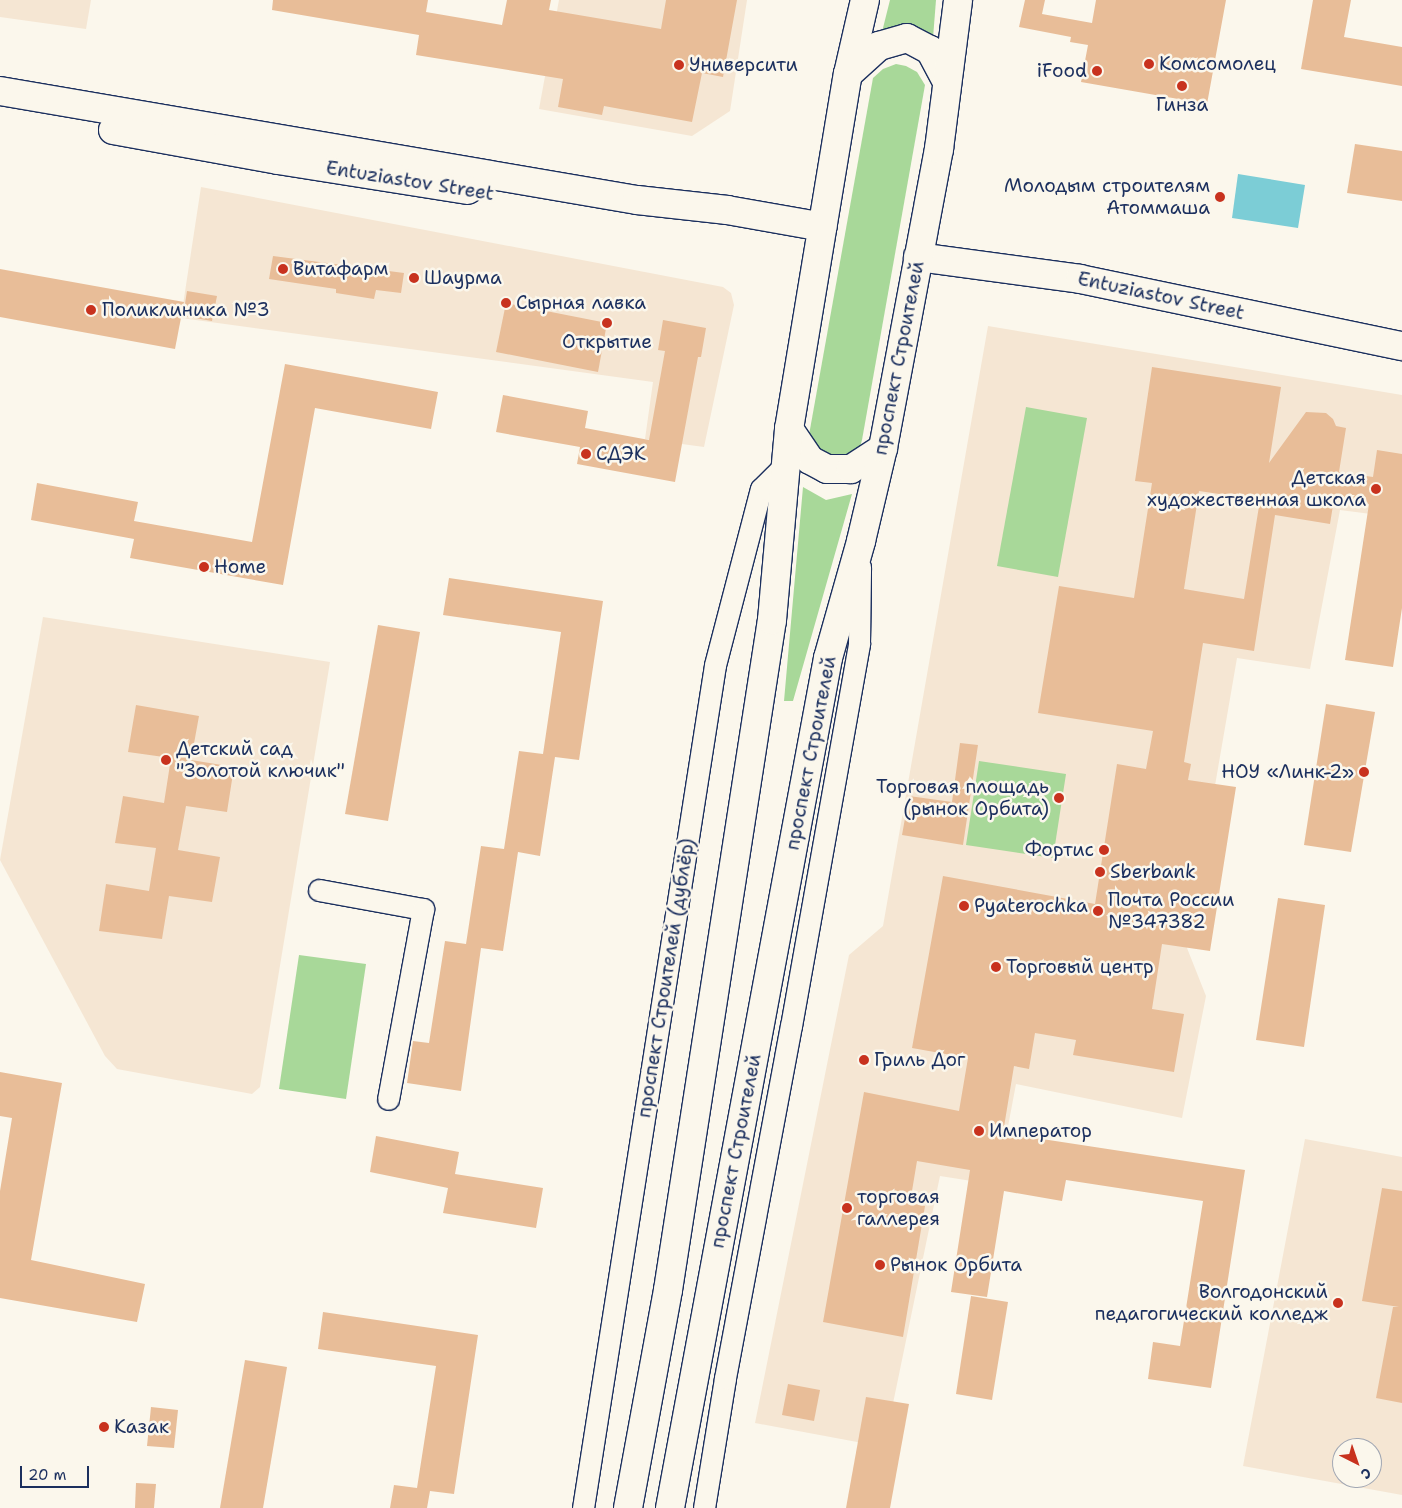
<!DOCTYPE html>
<meta charset="utf-8">
<style>
body{margin:0}
#map{position:relative;width:1402px;height:1508px;overflow:hidden;background:#fbf7ec;font-family:"Shantell Sans",sans-serif}
div>[style]{position:absolute}
.built>*{inset:0;background:#f5e6d3}
.green>*{inset:0;background:#a8d899}
.water>*{inset:0;background:#7ccdd6}
.building>*{inset:0;background:#e8bd98}
.roads{filter:drop-shadow(1px 0 #1b2f5e) drop-shadow(-1px 0 #1b2f5e) drop-shadow(0 1px #1b2f5e) drop-shadow(0 -1px #1b2f5e)}
.street>*{height:21px;margin:-10.5px;padding:0 10.5px;transform-origin:10.5px;border-radius:10.5px;background:#fbf7ec}
.secondary>*{height:28px;margin:-14px;padding:0 14px;transform-origin:14px;border-radius:14px;background:#fbf7ec}
.dots>*{width:14px;height:14px;translate:-50% -50%;box-sizing:border-box;border:2px solid #fbf7ec;border-radius:50%}
span{translate:-50% -50%;white-space:nowrap;text-align:center;line-height:1.15;-webkit-text-stroke:5px #fbf7ec;paint-order:stroke}
.poi-label{font-size:19px;color:#1b2f5e}
.left{translate:0 -50%;text-align:left}
.right{translate:-100% -50%;text-align:right}
.street-label{font-size:19px;color:#1b2f5e}
.north{position:absolute;left:1332px;top:1438px;width:50px;height:50px;box-sizing:border-box;background:#fbf7ec;border:1px solid #a1a7b3;border-radius:50%;rotate:139deg;font-size:14px;font-weight:700;line-height:20px;text-align:center;color:#1b2f5e}
.north::after{content:'';display:block;margin:auto;width:18px;height:22px;background:#c8321e;clip-path:polygon(50% 0,100% 100%,50% 72%,0 100%)}
.scale{position:absolute;left:20px;top:1466px;width:69px;height:22px;box-sizing:border-box;border:2px solid #1b2f5e;border-top:0;padding-left:6px;font-size:15px;line-height:18px;white-space:nowrap;color:#1b2f5e;-webkit-text-stroke:4px #fbf7ec;paint-order:stroke}
</style>
<div id="map">
<div class="built">
<div style="clip-path:polygon(0 0,91px 0,86px 29px,0 17px)"></div>
<div style="clip-path:polygon(559px 0,747px 0,730px 111px,692px 136px,539px 109px)"></div>
<div style="clip-path:polygon(201px 187px,723px 287px,731px 293px,734px 305px,704px 447px,645px 439px,653px 382px,181px 318px)"></div>
<div style="clip-path:polygon(988px 326px,1402px 395px,1402px 518px,1340px 510px,1310px 669px,1237px 658px,1187px 948px,1206px 996px,1182px 1118px,1016px 1084px,997px 1185px,940px 1176px,884px 1447px,755px 1423px,849px 955px,883px 926px)"></div>
<div style="clip-path:polygon(43px 617px,330px 662px,260px 1087px,252px 1094px,117px 1069px,105px 1056px,0 860px)"></div>
<div style="clip-path:polygon(evenodd,1305px 1139px,1402px 1157px,1402px 1495px,1243px 1466px,1305px 1139px,1342px 1448px,1372px 1448px,1372px 1478px,1342px 1478px,1342px 1448px)"></div>
</div>
<div class="green">
<div style="clip-path:polygon(890px 0,936px 0,933px 38px,882px 32px)"></div>
<div style="clip-path:polygon(896px 64px,906px 66px,917px 72px,925px 85px,862px 440px,860px 447px,841px 459px,821px 454px,809px 435px,873px 78px,883px 69px)"></div>
<div style="clip-path:polygon(1026px 407px,1087px 418px,1058px 577px,997px 566px)"></div>
<div style="clip-path:polygon(803px 487px,826px 500px,852px 494px,793px 701px,784px 701px)"></div>
<div style="clip-path:polygon(979px 761px,1066px 774px,1053px 858px,966px 845px)"></div>
<div style="clip-path:polygon(299px 955px,366px 964px,346px 1099px,279px 1089px)"></div>
</div>
<div class="water">
<div style="clip-path:polygon(1238px 174px,1305px 185px,1298px 228px,1232px 218px)"></div>
</div>
<div class="building">
<div style="clip-path:polygon(273px 0,428px 0,426px 12px,502px 25px,507px 0,551px 0,549px 10px,661px 29px,666px 0,737px 0,723px 77px,702px 73px,692px 122px,604px 106px,602px 115px,558px 107px,563px 79px,416px 55px,419px 35px,272px 10px)"></div>
<div style="clip-path:polygon(1025px 0,1045px 0,1042px 14px,1092px 23px,1096px 0,1226px 0,1207px 104px,1081px 82px,1088px 45px,1070px 42px,1071px 37px,1019px 27px)"></div>
<div style="clip-path:polygon(1313px 0,1351px 0,1344px 37px,1402px 47px,1402px 86px,1301px 69px)"></div>
<div style="clip-path:polygon(1355px 144px,1402px 151px,1402px 201px,1347px 193px)"></div>
<div style="clip-path:polygon(273px 256px,404px 273px,401px 293px,376px 290px,374px 299px,336px 293px,336px 289px,269px 279px)"></div>
<div style="clip-path:polygon(0 269px,184px 302px,175px 349px,0 317px)"></div>
<div style="clip-path:polygon(187px 291px,217px 296px,212px 321px,183px 316px)"></div>
<div style="clip-path:polygon(506px 303px,607px 323px,598px 372px,496px 352px)"></div>
<div style="clip-path:polygon(663px 320px,706px 328px,701px 357px,698px 357px,675px 482px,577px 464px,580px 447px,496px 432px,503px 395px,588px 411px,585px 428px,649px 440px,665px 351px,658px 350px)"></div>
<div style="clip-path:polygon(285px 364px,438px 392px,431px 429px,315px 408px,283px 585px,130px 558px,134px 539px,31px 520px,37px 483px,138px 502px,134px 521px,252px 542px)"></div>
<div style="clip-path:polygon(evenodd,1152px 367px,1281px 387px,1269px 463px,1306px 412px,1326px 413px,1333px 419px,1336px 426px,1346px 428px,1339px 472px,1373px 477px,1377px 450px,1402px 454px,1402px 608px,1393px 667px,1345px 660px,1369px 504px,1334px 499px,1330px 524px,1275px 515px,1254px 651px,1203px 643px,1184px 762px,1191px 764px,1188px 780px,1236px 787px,1210px 951px,1162px 944px,1152px 1009px,1184px 1014px,1174px 1072px,1073px 1055px,1076px 1040px,1035px 1033px,1029px 1069px,1014px 1066px,1003px 1133px,1245px 1170px,1211px 1388px,1148px 1379px,1153px 1342px,1180px 1346px,1203px 1201px,1066px 1180px,1062px 1201px,1004px 1191px,987px 1297px,951px 1292px,970px 1170px,917px 1161px,910px 1203px,925px 1206px,903px 1337px,823px 1322px,864px 1092px,959px 1111px,968px 1058px,912px 1048px,943px 876px,1095px 904px,1117px 764px,1146px 769px,1153px 731px,1038px 713px,1059px 586px,1134px 598px,1152px 483px,1135px 481px,1152px 367px,1199px 491px,1260px 500px,1244px 599px,1184px 589px,1199px 491px)"></div>
<div style="clip-path:polygon(449px 578px,603px 601px,579px 760px,555px 757px,540px 856px,518px 852px,503px 951px,481px 948px,461px 1091px,407px 1083px,413px 1041px,429px 1043px,445px 941px,466px 944px,481px 846px,504px 849px,519px 751px,543px 754px,561px 632px,443px 615px)"></div>
<div style="clip-path:polygon(378px 625px,420px 632px,388px 821px,345px 814px)"></div>
<div style="clip-path:polygon(1326px 704px,1375px 712px,1351px 852px,1304px 845px)"></div>
<div style="clip-path:polygon(136px 705px,199px 716px,191px 760px,234px 767px,227px 812px,186px 806px,178px 850px,220px 857px,212px 902px,169px 896px,162px 939px,99px 931px,106px 884px,149px 891px,156px 848px,115px 843px,123px 796px,164px 803px,171px 758px,128px 752px)"></div>
<div style="clip-path:polygon(960px 743px,978px 745px,963px 845px,902px 835px,909px 796px,952px 802px)"></div>
<div style="clip-path:polygon(1278px 898px,1325px 905px,1304px 1047px,1256px 1040px)"></div>
<div style="clip-path:polygon(0 1072px,62px 1083px,31px 1260px,145px 1284px,137px 1322px,0 1298px,0 1191px,12px 1118px,0 1116px)"></div>
<div style="clip-path:polygon(376px 1136px,459px 1152px,455px 1174px,543px 1188px,536px 1228px,443px 1213px,448px 1188px,370px 1172px)"></div>
<div style="clip-path:polygon(1382px 1188px,1402px 1191px,1402px 1403px,1376px 1398px,1393px 1307px,1399px 1307px,1362px 1301px)"></div>
<div style="clip-path:polygon(971px 1296px,1008px 1302px,992px 1400px,956px 1394px)"></div>
<div style="clip-path:polygon(323px 1312px,478px 1335px,454px 1494px,430px 1491px,427px 1508px,390px 1508px,394px 1485px,417px 1488px,436px 1366px,318px 1349px)"></div>
<div style="clip-path:polygon(245px 1360px,287px 1367px,263px 1508px,220px 1508px)"></div>
<div style="clip-path:polygon(788px 1384px,820px 1390px,814px 1421px,782px 1415px)"></div>
<div style="clip-path:polygon(866px 1397px,909px 1404px,890px 1508px,846px 1508px)"></div>
<div style="clip-path:polygon(151px 1407px,178px 1410px,174px 1448px,147px 1446px)"></div>
<div style="clip-path:polygon(136px 1483px,156px 1484px,154px 1508px,135px 1508px)"></div>
</div>
<div class="roads">
<div class="street">
<div style="left:319px;top:890px;width:106px;rotate:10.4deg"></div>
<div style="left:423px;top:909px;width:193px;rotate:100.4deg"></div>
<div style="left:583px;top:1508px;width:853px;rotate:-81.1deg"></div>
<div style="left:715px;top:665px;width:182px;rotate:-75.4deg"></div>
<div style="left:761px;top:489px;width:37px;rotate:-45deg"></div>
<div style="left:704px;top:1508px;width:132px;rotate:-80.8deg"></div>
<div style="left:725px;top:1378px;width:358px;rotate:-79.4deg"></div>
<div style="left:791px;top:1026px;width:389px;rotate:-79.9deg"></div>
<div style="left:859px;top:643px;width:76px;rotate:-89.2deg"></div>
</div>
<div class="secondary">
<div style="left:848px;top:74px;width:42px;rotate:-42.1deg"></div>
<div style="left:879px;top:46px;width:29px;rotate:-16deg"></div>
<div style="left:907px;top:38px;width:26px;rotate:28deg"></div>
<div style="left:930px;top:50px;width:36px;rotate:62deg"></div>
<div style="left:0;top:91px;width:646px;rotate:9.71deg"></div>
<div style="left:637px;top:200px;width:91px;rotate:6.3deg"></div>
<div style="left:727px;top:210px;width:97px;rotate:10deg"></div>
<div style="left:113px;top:130px;width:168px;rotate:10.3deg"></div>
<div style="left:278px;top:160px;width:192px;rotate:9deg"></div>
<div style="left:918px;top:257px;width:163px;rotate:7.7deg"></div>
<div style="left:1080px;top:279px;width:329px;rotate:11.8deg"></div>
<div style="left:789px;top:429px;width:37px;rotate:56deg"></div>
<div style="left:810px;top:460px;width:19px;rotate:28deg"></div>
<div style="left:827px;top:469px;width:24px"></div>
<div style="left:851px;top:469px;width:38px;rotate:-33deg"></div>
<div style="left:628px;top:1508px;width:222px;rotate:-79.6deg"></div>
<div style="left:668px;top:1290px;width:678px;rotate:-81.18deg"></div>
<div style="left:772px;top:620px;width:192px;rotate:-84.9deg"></div>
<div style="left:789px;top:429px;width:360px;rotate:-80.6deg"></div>
<div style="left:848px;top:74px;width:76px;rotate:-77.1deg"></div>
<div style="left:670px;top:1508px;width:865px;rotate:-79.47deg"></div>
<div style="left:828px;top:658px;width:122px;rotate:-74.2deg"></div>
<div style="left:861px;top:541px;width:96px;rotate:-76.7deg"></div>
<div style="left:883px;top:448px;width:304px;rotate:-79.4deg"></div>
<div style="left:939px;top:149px;width:150px;rotate:-82.7deg"></div>
</div>
</div>
<div class="dots">
<div style="left:1149px;top:64px;background:#c8321e"></div>
<div style="left:679px;top:65px;background:#c8321e"></div>
<div style="left:1097px;top:71px;background:#c8321e"></div>
<div style="left:1182px;top:86px;background:#c8321e"></div>
<div style="left:1220px;top:197px;background:#c8321e"></div>
<div style="left:283px;top:269px;background:#c8321e"></div>
<div style="left:414px;top:278px;background:#c8321e"></div>
<div style="left:506px;top:303px;background:#c8321e"></div>
<div style="left:91px;top:310px;background:#c8321e"></div>
<div style="left:607px;top:323px;background:#c8321e"></div>
<div style="left:586px;top:454px;background:#c8321e"></div>
<div style="left:1376px;top:489px;background:#c8321e"></div>
<div style="left:204px;top:567px;background:#c8321e"></div>
<div style="left:166px;top:760px;background:#c8321e"></div>
<div style="left:1364px;top:772px;background:#c8321e"></div>
<div style="left:1059px;top:798px;background:#c8321e"></div>
<div style="left:1104px;top:850px;background:#c8321e"></div>
<div style="left:1100px;top:872px;background:#c8321e"></div>
<div style="left:964px;top:906px;background:#c8321e"></div>
<div style="left:1098px;top:911px;background:#c8321e"></div>
<div style="left:996px;top:967px;background:#c8321e"></div>
<div style="left:864px;top:1060px;background:#c8321e"></div>
<div style="left:979px;top:1131px;background:#c8321e"></div>
<div style="left:847px;top:1208px;background:#c8321e"></div>
<div style="left:880px;top:1265px;background:#c8321e"></div>
<div style="left:1338px;top:1303px;background:#c8321e"></div>
<div style="left:104px;top:1427px;background:#c8321e"></div>
</div>
<div class="poi-label">
<span class="left" style="left:1159px;top:64px">Комсомолец</span>
<span class="left" style="left:689px;top:65px">Университи</span>
<span class="right" style="left:1087px;top:71px">iFood</span>
<span style="left:1182px;top:105px">Гинза</span>
<span class="right" style="left:1210px;top:197px">Молодым строителям<br>Атоммаша</span>
<span class="left" style="left:293px;top:269px">Витафарм</span>
<span class="left" style="left:424px;top:278px">Шаурма</span>
<span class="left" style="left:516px;top:303px">Сырная лавка</span>
<span class="left" style="left:102px;top:310px">Поликлиника №3</span>
<span style="left:607px;top:342px">Открытие</span>
<span class="left" style="left:596px;top:454px">СДЭК</span>
<span class="right" style="left:1366px;top:489px">Детская<br>художественная школа</span>
<span class="left" style="left:214px;top:567px">Home</span>
<span class="left" style="left:176px;top:760px">Детский сад<br>"Золотой ключик"</span>
<span class="right" style="left:1354px;top:772px">НОУ «Линк-2»</span>
<span class="right" style="left:1049px;top:798px">Торговая площадь<br>(рынок Орбита)</span>
<span class="right" style="left:1094px;top:850px">Фортис</span>
<span class="left" style="left:1110px;top:872px">Sberbank</span>
<span class="left" style="left:1108px;top:911px">Почта России<br>№347382</span>
<span class="left" style="left:974px;top:906px">Pyaterochka</span>
<span class="left" style="left:1006px;top:967px">Торговый центр</span>
<span class="left" style="left:874px;top:1060px">Гриль Дог</span>
<span class="left" style="left:989px;top:1131px">Император</span>
<span class="left" style="left:857px;top:1208px">торговая<br>галлерея</span>
<span class="left" style="left:890px;top:1265px">Рынок Орбита</span>
<span class="right" style="left:1328px;top:1303px">Волгодонский<br>педагогический колледж</span>
<span class="left" style="left:114px;top:1427px">Казак</span>
</div>
<div class="street-label">
<span style="left:410px;top:181px;rotate:9deg">Entuziastov Street</span>
<span style="left:1161px;top:296px;rotate:12deg">Entuziastov Street</span>
<span style="left:899px;top:358px;rotate:-79deg">проспект Строителей</span>
<span style="left:811px;top:753px;rotate:-79deg">проспект Строителей</span>
<span style="left:666px;top:978px;rotate:-81deg">проспект Строителей (дублёр)</span>
<span style="left:736px;top:1151px;rotate:-79deg">проспект Строителей</span>
</div>
<div class="north">С</div>
<div class="scale">20 m</div>
</div>
